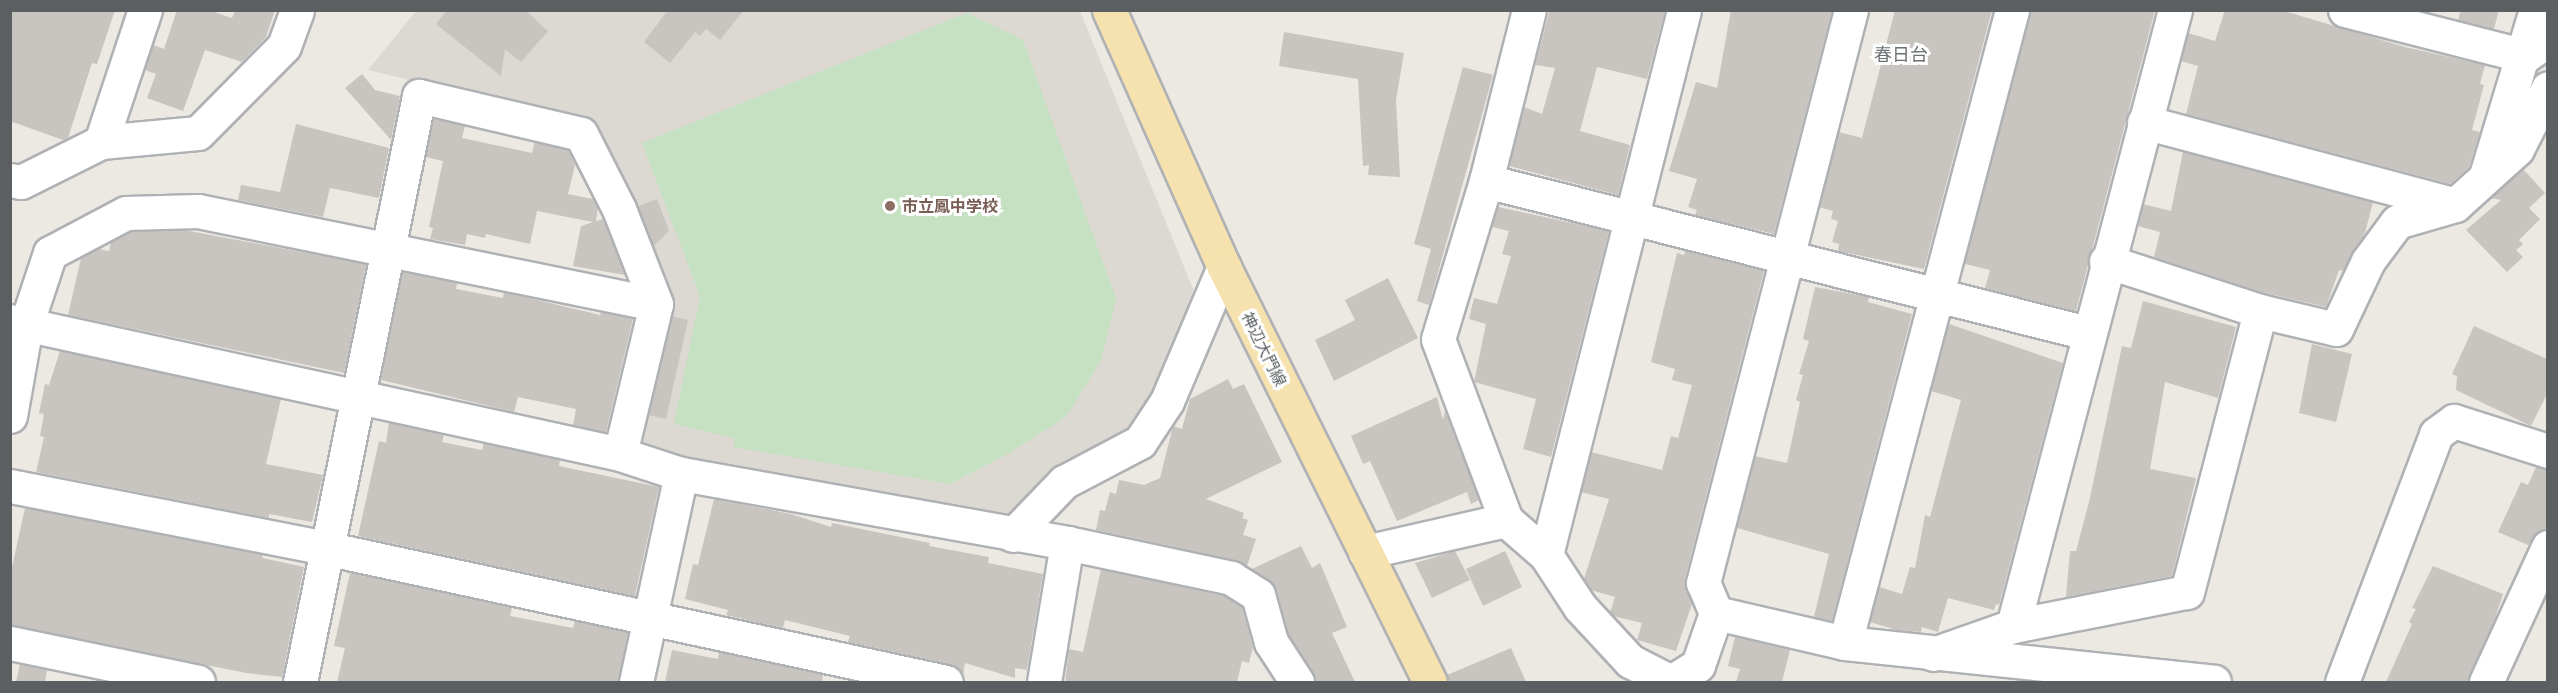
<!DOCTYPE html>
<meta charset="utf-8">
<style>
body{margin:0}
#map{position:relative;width:2558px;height:693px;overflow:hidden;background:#ece9e3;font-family:"PT Sans","Noto Sans JP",sans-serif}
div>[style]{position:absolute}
.education>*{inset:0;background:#dcd8d2}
.green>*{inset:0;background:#c6e1c2}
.building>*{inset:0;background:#c8c4c0}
.roads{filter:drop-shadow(2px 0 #afb1b4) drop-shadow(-2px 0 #afb1b4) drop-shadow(0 2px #afb1b4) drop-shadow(0 -2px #afb1b4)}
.minor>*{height:33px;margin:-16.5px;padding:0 16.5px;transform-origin:16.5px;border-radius:16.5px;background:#fff}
.major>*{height:33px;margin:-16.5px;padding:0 16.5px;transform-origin:16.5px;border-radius:16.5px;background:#f6e2ae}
.dots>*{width:16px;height:16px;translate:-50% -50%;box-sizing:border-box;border:3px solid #fff;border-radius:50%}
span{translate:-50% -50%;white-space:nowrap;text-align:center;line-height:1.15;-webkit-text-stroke:6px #fff;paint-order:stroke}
.education-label{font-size:16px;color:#785e54;font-weight:700}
.left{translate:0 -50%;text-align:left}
.street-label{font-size:16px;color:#5b5f62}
.neighbourhood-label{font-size:18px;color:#6c7174}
.frame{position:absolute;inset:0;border:12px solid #5b5f62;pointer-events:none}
</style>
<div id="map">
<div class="education">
<div style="clip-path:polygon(416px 11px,1080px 11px,1193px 289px,1185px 344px,1126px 434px,1008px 524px,669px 457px,633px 435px,665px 299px,584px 122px,368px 70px)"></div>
</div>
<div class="green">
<div style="clip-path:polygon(967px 13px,1023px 40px,1116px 299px,1101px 360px,1066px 417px,1004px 456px,950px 484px,734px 447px,734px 438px,674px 424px,700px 296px,642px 143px)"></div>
</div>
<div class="building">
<div style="clip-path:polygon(10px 10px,115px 10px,97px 64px,92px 63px,68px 138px,63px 140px,10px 121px)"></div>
<div style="clip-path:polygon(177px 10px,208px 10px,232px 18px,235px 10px,275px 10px,266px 37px,242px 62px,205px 50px,183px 111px,147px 98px,156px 74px,145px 70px,153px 45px,164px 49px)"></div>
<div style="clip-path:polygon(447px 10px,525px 10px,548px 31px,521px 62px,505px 49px,501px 76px,436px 24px)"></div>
<div style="clip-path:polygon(668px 10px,744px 10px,720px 40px,706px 29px,700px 36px,695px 32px,670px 63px,644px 42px)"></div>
<div style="clip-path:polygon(1550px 10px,1665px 10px,1647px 79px,1597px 67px,1580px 131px,1630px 145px,1618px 195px,1509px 166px,1524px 107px,1542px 114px,1555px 68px,1535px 65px)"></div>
<div style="clip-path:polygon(1731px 10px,1832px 10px,1774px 234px,1695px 215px,1697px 210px,1688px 207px,1697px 179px,1669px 171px,1696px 82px,1717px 88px)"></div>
<div style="clip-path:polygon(1895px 10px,1992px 10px,1924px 269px,1838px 251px,1839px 244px,1832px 242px,1838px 221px,1831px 219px,1833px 211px,1819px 207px,1839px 132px,1862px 138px)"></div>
<div style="clip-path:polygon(2030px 10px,2155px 10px,2076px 311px,1985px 288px,1990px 270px,1965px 264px)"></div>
<div style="clip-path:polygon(2225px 10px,2281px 10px,2405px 47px,2485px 65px,2480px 84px,2484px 85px,2472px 130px,2480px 132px,2469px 167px,2450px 184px,2186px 114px,2198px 66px,2181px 61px,2188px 33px,2215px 41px)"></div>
<div style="clip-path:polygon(2461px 10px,2499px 10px,2494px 29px,2458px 20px)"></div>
<div style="clip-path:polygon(1284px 32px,1404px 53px,1396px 100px,1400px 177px,1368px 175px,1369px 165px,1363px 166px,1358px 79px,1279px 66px)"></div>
<div style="clip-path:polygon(1463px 67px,1493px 75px,1429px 305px,1417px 301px,1431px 249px,1414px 244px)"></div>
<div style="clip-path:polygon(362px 74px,375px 90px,400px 96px,391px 140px,345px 88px)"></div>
<div style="clip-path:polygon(434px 119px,465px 126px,462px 138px,532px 153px,535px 142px,568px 150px,575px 165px,568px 194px,593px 199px,598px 208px,596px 221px,603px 219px,625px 275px,573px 266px,581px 226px,593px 222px,537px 211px,530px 244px,486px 234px,485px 238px,467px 234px,465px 245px,430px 239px,433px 228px,429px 227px,443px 161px,426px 157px)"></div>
<div style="clip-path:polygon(296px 124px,389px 148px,379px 198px,330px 188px,323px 217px,238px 200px,241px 185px,280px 192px)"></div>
<div style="clip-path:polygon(2183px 152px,2373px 202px,2365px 233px,2343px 271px,2339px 270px,2326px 307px,2261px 292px,2154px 257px,2160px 232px,2138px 226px,2143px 204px,2171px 211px)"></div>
<div style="clip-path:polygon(2523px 169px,2545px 193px,2529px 208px,2540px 219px,2519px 240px,2523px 244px,2516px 250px,2523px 257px,2507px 272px,2466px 230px,2501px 200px,2491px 198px)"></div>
<div style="clip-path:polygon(657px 199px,669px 231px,654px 246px,638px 206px)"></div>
<div style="clip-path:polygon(1498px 207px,1609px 231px,1551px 457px,1523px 449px,1536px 399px,1474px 382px,1486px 324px,1469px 319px,1474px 298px,1497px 304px,1511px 256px,1502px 254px,1509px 231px,1492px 227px)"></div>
<div style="clip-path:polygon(184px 230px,366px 264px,344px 373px,68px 315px,81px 258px,98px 249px,109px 251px,111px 242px,131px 232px)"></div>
<div style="clip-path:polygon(1685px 251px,1764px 271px,1685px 578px,1692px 604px,1676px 651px,1637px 640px,1642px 623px,1613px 616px,1610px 612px,1615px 597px,1591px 590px,1584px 579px,1609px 499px,1581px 492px,1591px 452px,1662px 470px,1671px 436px,1678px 438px,1692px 385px,1672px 380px,1675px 369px,1651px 362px,1677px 253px,1684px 255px)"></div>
<div style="clip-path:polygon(402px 272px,457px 283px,456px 289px,503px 298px,504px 292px,600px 315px,601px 312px,633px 319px,606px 432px,573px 425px,576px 409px,518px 397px,514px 412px,381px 380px)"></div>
<div style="clip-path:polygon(1388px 278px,1418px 338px,1334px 381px,1315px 340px,1355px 320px,1345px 300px)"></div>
<div style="clip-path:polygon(1815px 287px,1869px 297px,1868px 302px,1912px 314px,1832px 621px,1814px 617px,1829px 554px,1737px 528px,1755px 456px,1787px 463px,1800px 402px,1796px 400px,1803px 375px,1799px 374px,1809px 341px,1803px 339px)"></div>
<div style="clip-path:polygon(2143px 301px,2236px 327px,2218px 398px,2165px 382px,2150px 469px,2196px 478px,2172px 576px,2066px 597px,2070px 551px,2076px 551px,2089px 502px,2122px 346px,2131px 348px)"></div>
<div style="clip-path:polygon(672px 316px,688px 320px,666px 419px,649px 415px)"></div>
<div style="clip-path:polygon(1949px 324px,2063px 363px,1999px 605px,1996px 604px,1994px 610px,1948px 598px,1938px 632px,1922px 627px,1921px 632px,1897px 630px,1870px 622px,1879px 587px,1902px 594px,1910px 567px,1915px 568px,1925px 515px,1930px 517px,1961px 400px,1931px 391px)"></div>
<div style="clip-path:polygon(2474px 326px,2547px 359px,2547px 394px,2531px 426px,2456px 390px,2457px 376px,2452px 374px)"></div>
<div style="clip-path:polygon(2312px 344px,2352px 354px,2336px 422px,2299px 413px)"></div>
<div style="clip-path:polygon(60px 351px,281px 399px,266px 464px,323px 475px,312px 522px,269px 514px,269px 518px,36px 472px,44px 437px,40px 436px,44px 414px,39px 413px,45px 384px,49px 385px)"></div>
<div style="clip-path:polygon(1228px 379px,1233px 389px,1244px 384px,1282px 462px,1206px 499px,1244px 513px,1242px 518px,1248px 520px,1243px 535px,1256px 539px,1247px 566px,1235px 560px,1096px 530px,1100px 510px,1105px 511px,1110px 492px,1116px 494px,1119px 480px,1144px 485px,1160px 478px,1173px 426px,1182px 429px,1190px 399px)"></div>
<div style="clip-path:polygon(1437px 397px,1443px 420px,1445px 411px,1479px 500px,1471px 504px,1467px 492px,1397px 521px,1370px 461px,1363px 464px,1351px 436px)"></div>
<div style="clip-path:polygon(389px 423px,444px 435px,442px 442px,482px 450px,484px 443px,560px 460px,559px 466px,659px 487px,635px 596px,358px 536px,379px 441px,386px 443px)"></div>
<div style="clip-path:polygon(2536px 467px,2547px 469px,2547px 528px,2537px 532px,2528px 545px,2498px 532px,2521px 482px,2528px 485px)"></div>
<div style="clip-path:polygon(714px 499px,791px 514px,831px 527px,832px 523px,930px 543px,929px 546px,989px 557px,988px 563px,1043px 574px,1027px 670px,1015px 668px,1015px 678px,965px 663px,963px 675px,950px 664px,848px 642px,850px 636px,785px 620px,783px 628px,726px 615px,728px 610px,685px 599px,693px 564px,698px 565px)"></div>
<div style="clip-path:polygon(25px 508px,263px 555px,262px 558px,304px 567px,282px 677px,246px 673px,10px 625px,10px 576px)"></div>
<div style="clip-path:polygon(1301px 546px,1312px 568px,1320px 563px,1347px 627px,1332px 633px,1355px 682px,1315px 682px,1288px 633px,1276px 589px,1252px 569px)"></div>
<div style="clip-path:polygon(1455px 551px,1470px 580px,1432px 598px,1415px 563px)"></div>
<div style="clip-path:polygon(1505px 551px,1522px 587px,1483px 606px,1466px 569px)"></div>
<div style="clip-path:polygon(2433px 566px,2503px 594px,2495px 618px,2467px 682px,2386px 682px,2412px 624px,2409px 622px,2416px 609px,2412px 608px)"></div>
<div style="clip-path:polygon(1101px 569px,1224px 596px,1242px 607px,1253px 647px,1249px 663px,1242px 661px,1237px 682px,1065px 682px,1069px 649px,1083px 652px)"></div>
<div style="clip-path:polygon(350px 573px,512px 607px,510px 616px,573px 628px,575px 621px,628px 632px,618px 682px,337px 682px,345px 648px,334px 646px)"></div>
<div style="clip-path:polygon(1735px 637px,1790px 650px,1782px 682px,1736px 682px,1740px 669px,1728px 666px)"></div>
<div style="clip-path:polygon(1511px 648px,1526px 682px,1449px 682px,1447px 675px)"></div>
<div style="clip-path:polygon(672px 650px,718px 659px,719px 652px,823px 675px,822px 682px,665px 682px)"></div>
<div style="clip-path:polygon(20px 664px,47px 670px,45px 682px,16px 682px)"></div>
</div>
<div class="roads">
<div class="minor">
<div style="left:2345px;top:10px;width:186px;rotate:14.3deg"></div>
<div style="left:2525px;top:56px;width:28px;rotate:-35deg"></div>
<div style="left:2144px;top:122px;width:322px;rotate:14.9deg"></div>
<div style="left:101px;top:142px;width:139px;rotate:-71.6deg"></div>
<div style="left:2487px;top:172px;width:169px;rotate:-73.2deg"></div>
<div style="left:10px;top:180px;width:11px;rotate:10deg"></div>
<div style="left:21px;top:182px;width:89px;rotate:-26.6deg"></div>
<div style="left:101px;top:142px;width:97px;rotate:-5.3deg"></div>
<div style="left:198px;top:133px;width:122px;rotate:-45.3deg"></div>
<div style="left:284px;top:46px;width:38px;rotate:-70deg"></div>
<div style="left:1486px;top:181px;width:620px;rotate:14.19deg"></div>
<div style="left:2106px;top:261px;width:162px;rotate:18deg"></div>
<div style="left:10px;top:321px;width:624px;rotate:12.3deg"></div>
<div style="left:620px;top:454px;width:64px;rotate:18.2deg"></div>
<div style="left:681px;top:474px;width:392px;rotate:10.1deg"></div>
<div style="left:1067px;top:543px;width:168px;rotate:12deg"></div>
<div style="left:1231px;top:578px;width:32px;rotate:32deg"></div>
<div style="left:1258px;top:595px;width:49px;rotate:74.5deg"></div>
<div style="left:1271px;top:642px;width:48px;rotate:57deg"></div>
<div style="left:10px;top:416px;width:92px;rotate:-80deg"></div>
<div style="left:26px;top:325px;width:76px;rotate:-71.6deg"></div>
<div style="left:50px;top:253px;width:86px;rotate:-27.8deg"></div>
<div style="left:126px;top:213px;width:72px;rotate:-1.6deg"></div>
<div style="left:198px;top:211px;width:467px;rotate:11.5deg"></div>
<div style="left:10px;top:486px;width:321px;rotate:11.1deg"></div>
<div style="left:325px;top:548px;width:635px;rotate:12.18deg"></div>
<div style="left:1506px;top:520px;width:193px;rotate:-110.6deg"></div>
<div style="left:1438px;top:339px;width:165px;rotate:-73.1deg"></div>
<div style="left:1486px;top:181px;width:176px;rotate:-75.9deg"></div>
<div style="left:1013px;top:535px;width:74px;rotate:-46.1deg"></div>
<div style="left:1064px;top:482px;width:86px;rotate:-27.8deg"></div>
<div style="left:1140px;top:442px;width:49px;rotate:-56.6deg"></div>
<div style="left:1167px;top:401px;width:146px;rotate:-67deg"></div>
<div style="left:1365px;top:552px;width:145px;rotate:-12.8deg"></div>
<div style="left:1506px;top:520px;width:53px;rotate:41.2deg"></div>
<div style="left:1546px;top:555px;width:62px;rotate:56.8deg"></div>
<div style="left:1580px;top:607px;width:74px;rotate:47.2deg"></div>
<div style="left:1630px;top:661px;width:46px;rotate:27.1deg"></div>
<div style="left:1671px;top:682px;width:32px;rotate:-32deg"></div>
<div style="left:1698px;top:665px;width:55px;rotate:-70.9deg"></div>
<div style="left:1716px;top:613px;width:33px;rotate:-113deg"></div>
<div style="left:1703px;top:583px;width:592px;rotate:-75.52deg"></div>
<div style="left:1546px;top:555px;width:562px;rotate:-75.79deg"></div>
<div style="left:1716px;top:613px;width:132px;rotate:13.1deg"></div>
<div style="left:1845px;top:643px;width:371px;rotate:6deg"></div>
<div style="left:2013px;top:626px;width:637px;rotate:-75.27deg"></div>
<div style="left:10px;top:643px;width:192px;rotate:11.7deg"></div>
<div style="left:1845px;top:643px;width:655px;rotate:-75.22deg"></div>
<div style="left:1933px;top:654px;width:85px;rotate:-19.3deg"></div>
<div style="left:2013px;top:626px;width:177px;rotate:-11.1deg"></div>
<div style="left:2187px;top:592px;width:290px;rotate:-75.4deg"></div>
<div style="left:2260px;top:311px;width:78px;rotate:13.3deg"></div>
<div style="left:2336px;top:329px;width:75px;rotate:-64.8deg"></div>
<div style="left:2368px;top:261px;width:49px;rotate:-53.4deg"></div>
<div style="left:2397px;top:222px;width:60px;rotate:-16.3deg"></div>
<div style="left:2455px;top:205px;width:84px;rotate:-42.1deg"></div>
<div style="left:2517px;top:149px;width:68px;rotate:-63.1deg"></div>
<div style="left:300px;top:682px;width:598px;rotate:-78.52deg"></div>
<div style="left:419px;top:96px;width:166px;rotate:13.2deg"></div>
<div style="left:581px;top:134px;width:84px;rotate:63.1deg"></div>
<div style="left:619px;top:209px;width:102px;rotate:68.7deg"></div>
<div style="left:656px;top:304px;width:154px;rotate:103.5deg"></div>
<div style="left:636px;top:682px;width:213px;rotate:-77.8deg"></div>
<div style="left:1044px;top:682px;width:141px;rotate:-80.6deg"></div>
<div style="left:2342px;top:682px;width:265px;rotate:-69.2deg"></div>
<div style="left:2436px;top:434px;width:22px;rotate:-36deg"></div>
<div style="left:2454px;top:421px;width:99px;rotate:17.7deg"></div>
<div style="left:2486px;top:682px;width:149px;rotate:-65.3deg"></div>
</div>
<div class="major">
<div style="left:1109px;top:10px;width:282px;rotate:65.9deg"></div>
<div style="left:1224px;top:267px;width:463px;rotate:63.6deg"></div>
</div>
</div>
<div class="dots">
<div style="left:890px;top:206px;background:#8d6e63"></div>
</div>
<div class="education-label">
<span class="left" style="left:902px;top:206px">市立鳳中学校</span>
</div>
<div class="street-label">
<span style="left:1264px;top:349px;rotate:64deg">神辺大門線</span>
</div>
<div class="neighbourhood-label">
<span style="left:1901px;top:55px">春日台</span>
</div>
<div class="frame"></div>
</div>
